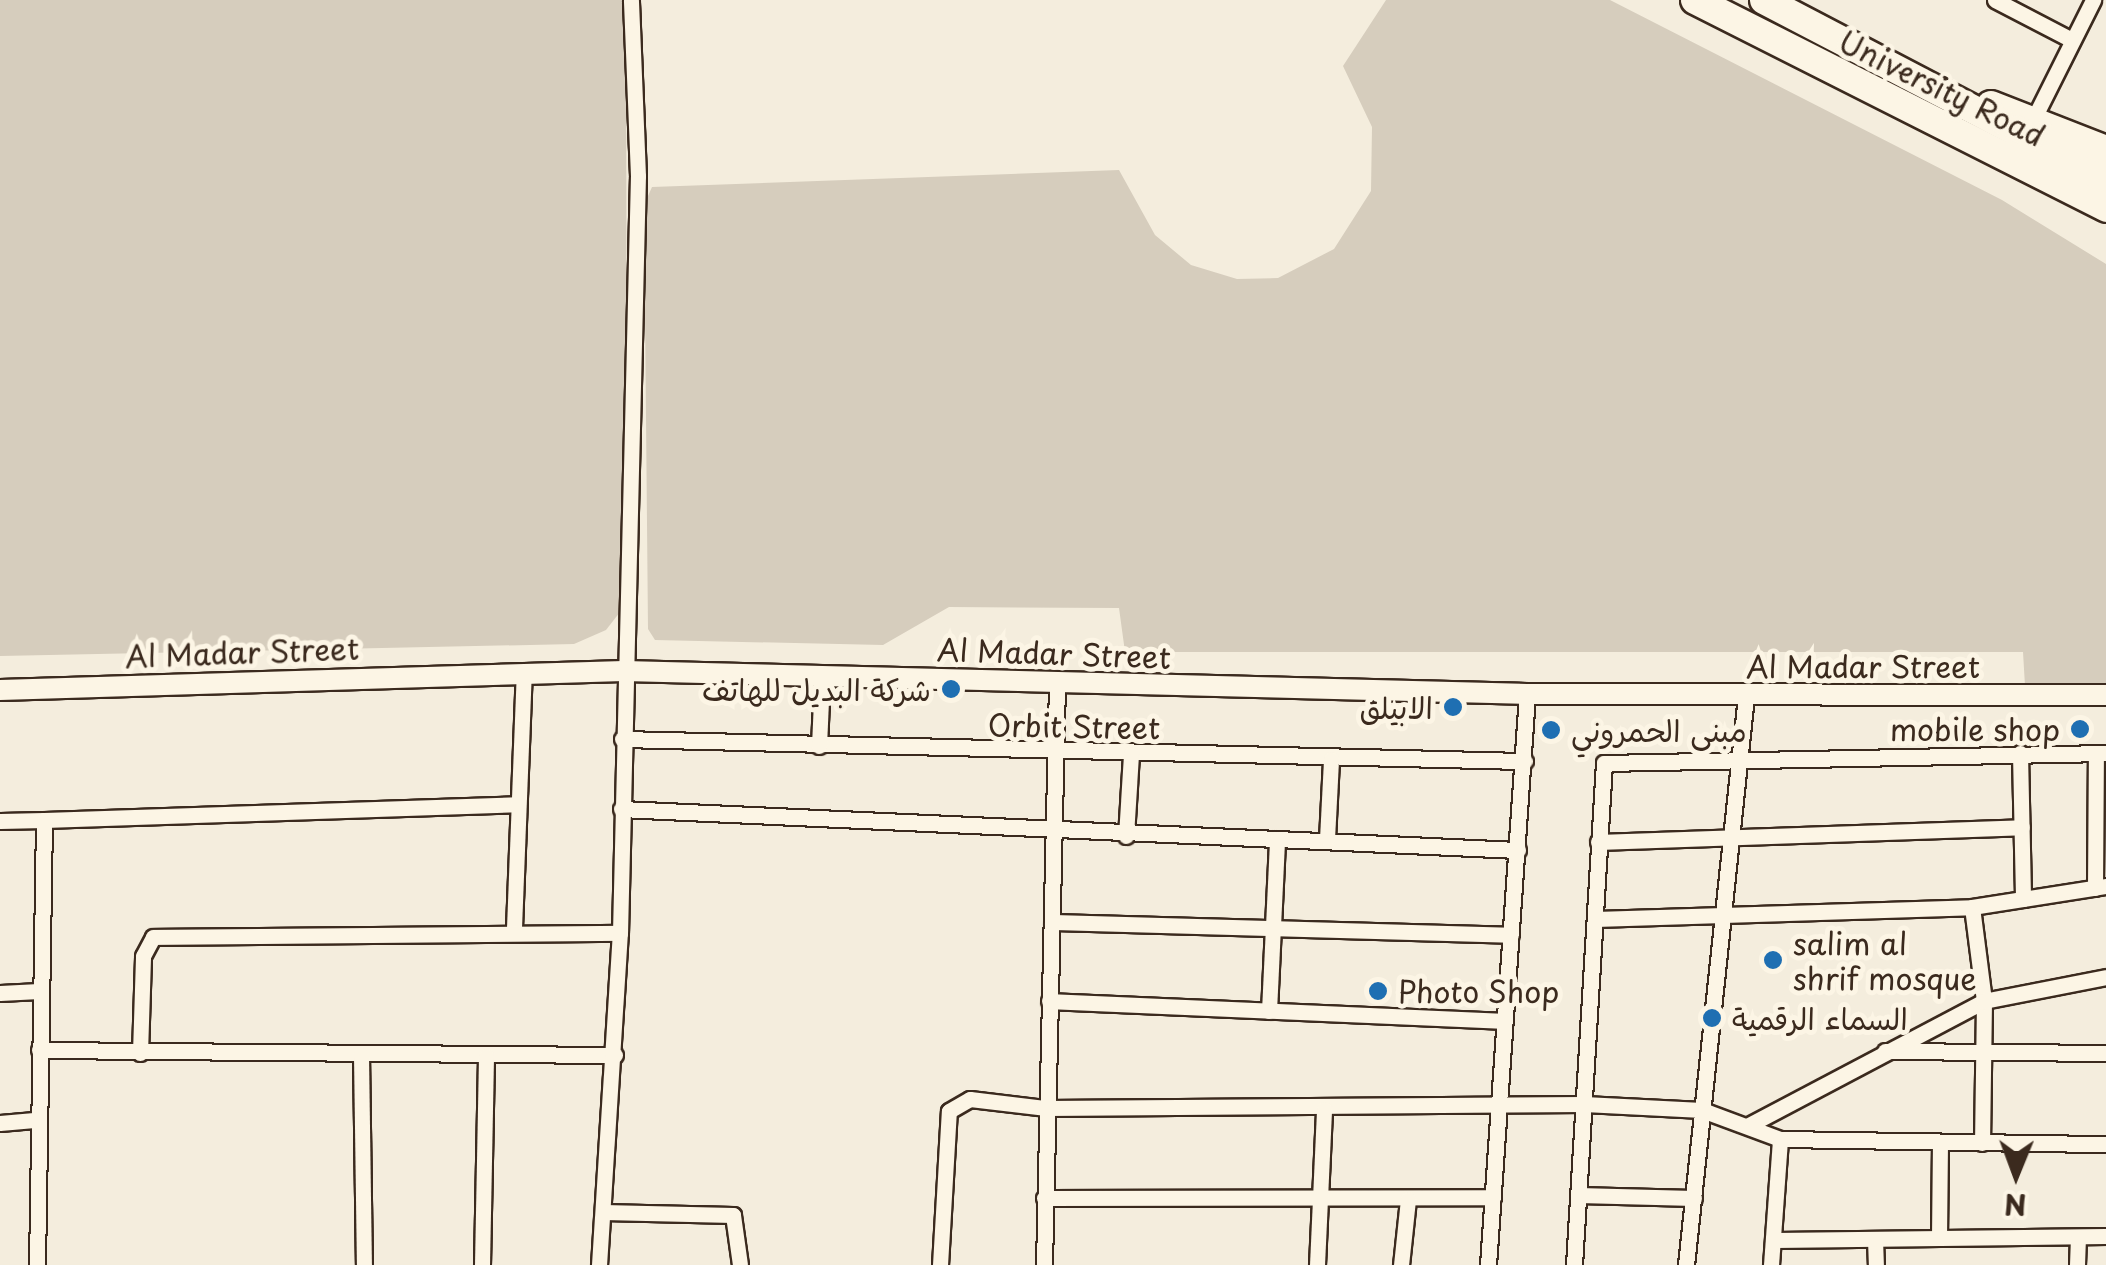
<!DOCTYPE html>
<meta charset="utf-8">
<style>
body{margin:0}
#map{position:relative;width:2106px;height:1265px;overflow:hidden;background:#f4eddd;font-family:"Playpen Sans","Playpen Sans Arabic",sans-serif}
div>[style]{position:absolute}
.green>*{inset:0;background:#d6cdbd}
.roads{filter:drop-shadow(2px 0 #3b2a1e) drop-shadow(-2px 0 #3b2a1e) drop-shadow(0 2px #3b2a1e) drop-shadow(0 -2px #3b2a1e)}
.minor>*{height:15px;margin:-7.5px;padding:0 7.5px;transform-origin:7.5px;border-radius:7.5px;background:#fcf5e5}
.tertiary>*{height:20px;margin:-10px;padding:0 10px;transform-origin:10px;border-radius:10px;background:#fcf5e5}
.trunk>*{height:28px;margin:-14px;padding:0 14px;transform-origin:14px;border-radius:14px;background:#fcf5e5}
.dots>*{width:28px;height:28px;translate:-50% -50%;box-sizing:border-box;border:5px solid #fcf5e5;border-radius:50%}
span{translate:-50% -50%;white-space:nowrap;text-align:center;line-height:1.15;-webkit-text-stroke:10px #fcf5e5;paint-order:stroke}
.street-label{font-size:30px;color:#3b2a1e}
.poi-label{font-size:30px;color:#3b2a1e}
.right{translate:-100% -50%;text-align:right}
.left{translate:0 -50%;text-align:left}
.north{position:absolute;left:1966px;top:1125px;width:100px;height:100px;-webkit-text-stroke:8px #fcf5e5;paint-order:stroke;rotate:181deg;font-size:28px;font-weight:700;line-height:40px;text-align:center;color:#3b2a1e}
.north::after{content:'';display:block;margin:auto;width:35px;height:45px;background:#3b2a1e;clip-path:polygon(50% 0,100% 100%,50% 72%,0 100%)}
</style>
<div id="map">
<div class="green">
<div style="clip-path:polygon(0 0,626px 0,627px 603px,606px 630px,574px 644px,0 656px)"></div>
<div style="clip-path:polygon(1386px 0,1610px 0,2002px 200px,2106px 264px,2106px 685px,2025px 686px,2023px 652px,1125px 652px,1119px 608px,949px 607px,883px 645px,655px 640px,648px 629px,644px 205px,652px 187px,1119px 170px,1155px 235px,1191px 265px,1237px 279px,1278px 278px,1334px 249px,1371px 191px,1372px 127px,1343px 66px)"></div>
</div>
<div class="roads">
<div class="minor">
<div style="left:1995px;top:0;width:87px;rotate:27.5deg"></div>
<div style="left:2031px;top:124px;width:139px;rotate:-63.4deg"></div>
<div style="left:622px;top:739px;width:903px;rotate:1.4deg"></div>
<div style="left:819px;top:746px;width:69px;rotate:-87.5deg"></div>
<div style="left:2020px;top:753px;width:146px;rotate:88.8deg"></div>
<div style="left:621px;top:809px;width:898px;rotate:2.62deg"></div>
<div style="left:44px;top:820px;width:473px;rotate:-1.9deg"></div>
<div style="left:0;top:821px;width:44px;rotate:-1.3deg"></div>
<div style="left:44px;top:820px;width:445px;rotate:90.9deg"></div>
<div style="left:1126px;top:836px;width:82px;rotate:-86.5deg"></div>
<div style="left:1327px;top:839px;width:80px;rotate:-87.1deg"></div>
<div style="left:1598px;top:842px;width:424px;rotate:-2deg"></div>
<div style="left:2095px;top:888px;width:135px;rotate:-89.6deg"></div>
<div style="left:1972px;top:907px;width:95px;rotate:82.7deg"></div>
<div style="left:1984px;top:1001px;width:142px;rotate:90.8deg"></div>
<div style="left:1595px;top:919px;width:377px;rotate:-1.8deg"></div>
<div style="left:1972px;top:907px;width:136px;rotate:-8.9deg"></div>
<div style="left:1052px;top:922px;width:459px;rotate:1.6deg"></div>
<div style="left:514px;top:928px;width:255px;rotate:-87.8deg"></div>
<div style="left:0;top:993px;width:39px;rotate:-3deg"></div>
<div style="left:1049px;top:1001px;width:456px;rotate:2.5deg"></div>
<div style="left:1269px;top:1011px;width:172px;rotate:-87.3deg"></div>
<div style="left:39px;top:1050px;width:576px;rotate:0.5deg"></div>
<div style="left:1885px;top:1051px;width:221px;rotate:0.5deg"></div>
<div style="left:140px;top:1053px;width:97px;rotate:-88.2deg"></div>
<div style="left:143px;top:956px;width:21px;rotate:-62deg"></div>
<div style="left:153px;top:937px;width:467px;rotate:-0.5deg"></div>
<div style="left:361px;top:1055px;width:210px;rotate:89.2deg"></div>
<div style="left:0;top:1123px;width:37px;rotate:-5deg"></div>
<div style="left:1749px;top:1125px;width:266px;rotate:-27.8deg"></div>
<div style="left:1984px;top:1001px;width:124px;rotate:-11.1deg"></div>
<div style="left:1578px;top:1195px;width:116px;rotate:1.5deg"></div>
<div style="left:1044px;top:1198px;width:449px;rotate:-0.1deg"></div>
<div style="left:603px;top:1212px;width:130px;rotate:1.3deg"></div>
<div style="left:733px;top:1215px;width:50px;rotate:82deg"></div>
<div style="left:1939px;top:1238px;width:95px;rotate:-89.4deg"></div>
<div style="left:1875px;top:1239px;width:26px;rotate:88deg"></div>
<div style="left:1775px;top:1240px;width:331px;rotate:-0.7deg"></div>
<div style="left:482px;top:1265px;width:209px;rotate:-88.9deg"></div>
<div style="left:599px;top:1265px;width:333px;rotate:-86.4deg"></div>
<div style="left:620px;top:933px;width:757px;rotate:-88.64deg"></div>
<div style="left:638px;top:176px;width:176px;rotate:-92.3deg"></div>
<div style="left:940px;top:1265px;width:154px;rotate:-86.7deg"></div>
<div style="left:949px;top:1111px;width:24px;rotate:-30deg"></div>
<div style="left:970px;top:1099px;width:77px;rotate:6.8deg"></div>
<div style="left:1046px;top:1108px;width:538px;rotate:-0.43deg"></div>
<div style="left:1584px;top:1104px;width:118px;rotate:2.9deg"></div>
<div style="left:1702px;top:1110px;width:83px;rotate:20.4deg"></div>
<div style="left:1780px;top:1139px;width:326px;rotate:0.9deg"></div>
<div style="left:1044px;top:1265px;width:581px;rotate:-88.72deg"></div>
<div style="left:1317px;top:1265px;width:156px;rotate:-87.4deg"></div>
<div style="left:1401px;top:1265px;width:66px;rotate:-83.9deg"></div>
<div style="left:1488px;top:1265px;width:572px;rotate:-86.09deg"></div>
<div style="left:1574px;top:1265px;width:503px;rotate:-86.58deg"></div>
<div style="left:1604px;top:763px;width:502px;rotate:-1.14deg"></div>
<div style="left:1686px;top:1265px;width:572px;rotate:-83.98deg"></div>
<div style="left:1771px;top:1265px;width:126px;rotate:-85.9deg"></div>
<div style="left:2077px;top:1265px;width:28px;rotate:-88deg"></div>
</div>
<div class="tertiary">
<div style="left:0;top:690px;width:624px;rotate:-1.74deg"></div>
<div style="left:624px;top:671px;width:903px;rotate:1.46deg"></div>
<div style="left:1527px;top:694px;width:579px;rotate:0.1deg"></div>
</div>
<div class="trunk">
<div style="left:1695px;top:0;width:461px;rotate:26.8deg"></div>
<div style="left:1764px;top:0;width:386px;rotate:27.6deg"></div>
<div style="left:1991px;top:105px;width:123px;rotate:21.4deg"></div>
</div>
</div>
<div class="dots">
<div style="left:951px;top:689px;background:#1f6fb2"></div>
<div style="left:1453px;top:707px;background:#1f6fb2"></div>
<div style="left:2080px;top:729px;background:#1f6fb2"></div>
<div style="left:1551px;top:730px;background:#1f6fb2"></div>
<div style="left:1773px;top:960px;background:#1f6fb2"></div>
<div style="left:1378px;top:991px;background:#1f6fb2"></div>
<div style="left:1712px;top:1018px;background:#1f6fb2"></div>
</div>
<div class="street-label">
<span style="left:1942px;top:88px;rotate:26deg">University Road</span>
<span style="left:242px;top:652px;rotate:-2deg">Al Madar Street</span>
<span style="left:1054px;top:653px;rotate:2deg">Al Madar Street</span>
<span style="left:1863px;top:666px">Al Madar Street</span>
<span style="left:1074px;top:726px;rotate:1deg">Orbit Street</span>
</div>
<div class="poi-label">
<span class="right" style="left:931px;top:689px">شركة البديل للهاتف</span>
<span class="right" style="left:1433px;top:707px">الابيلق</span>
<span class="right" style="left:2060px;top:729px">mobile shop</span>
<span class="left" style="left:1571px;top:730px">مبنى الحمروني</span>
<span class="left" style="left:1793px;top:960px">salim al<br>shrif mosque</span>
<span class="left" style="left:1398px;top:991px">Photo Shop</span>
<span class="left" style="left:1732px;top:1018px">السماء الرقمية</span>
</div>
<div class="north">N</div>
</div>
